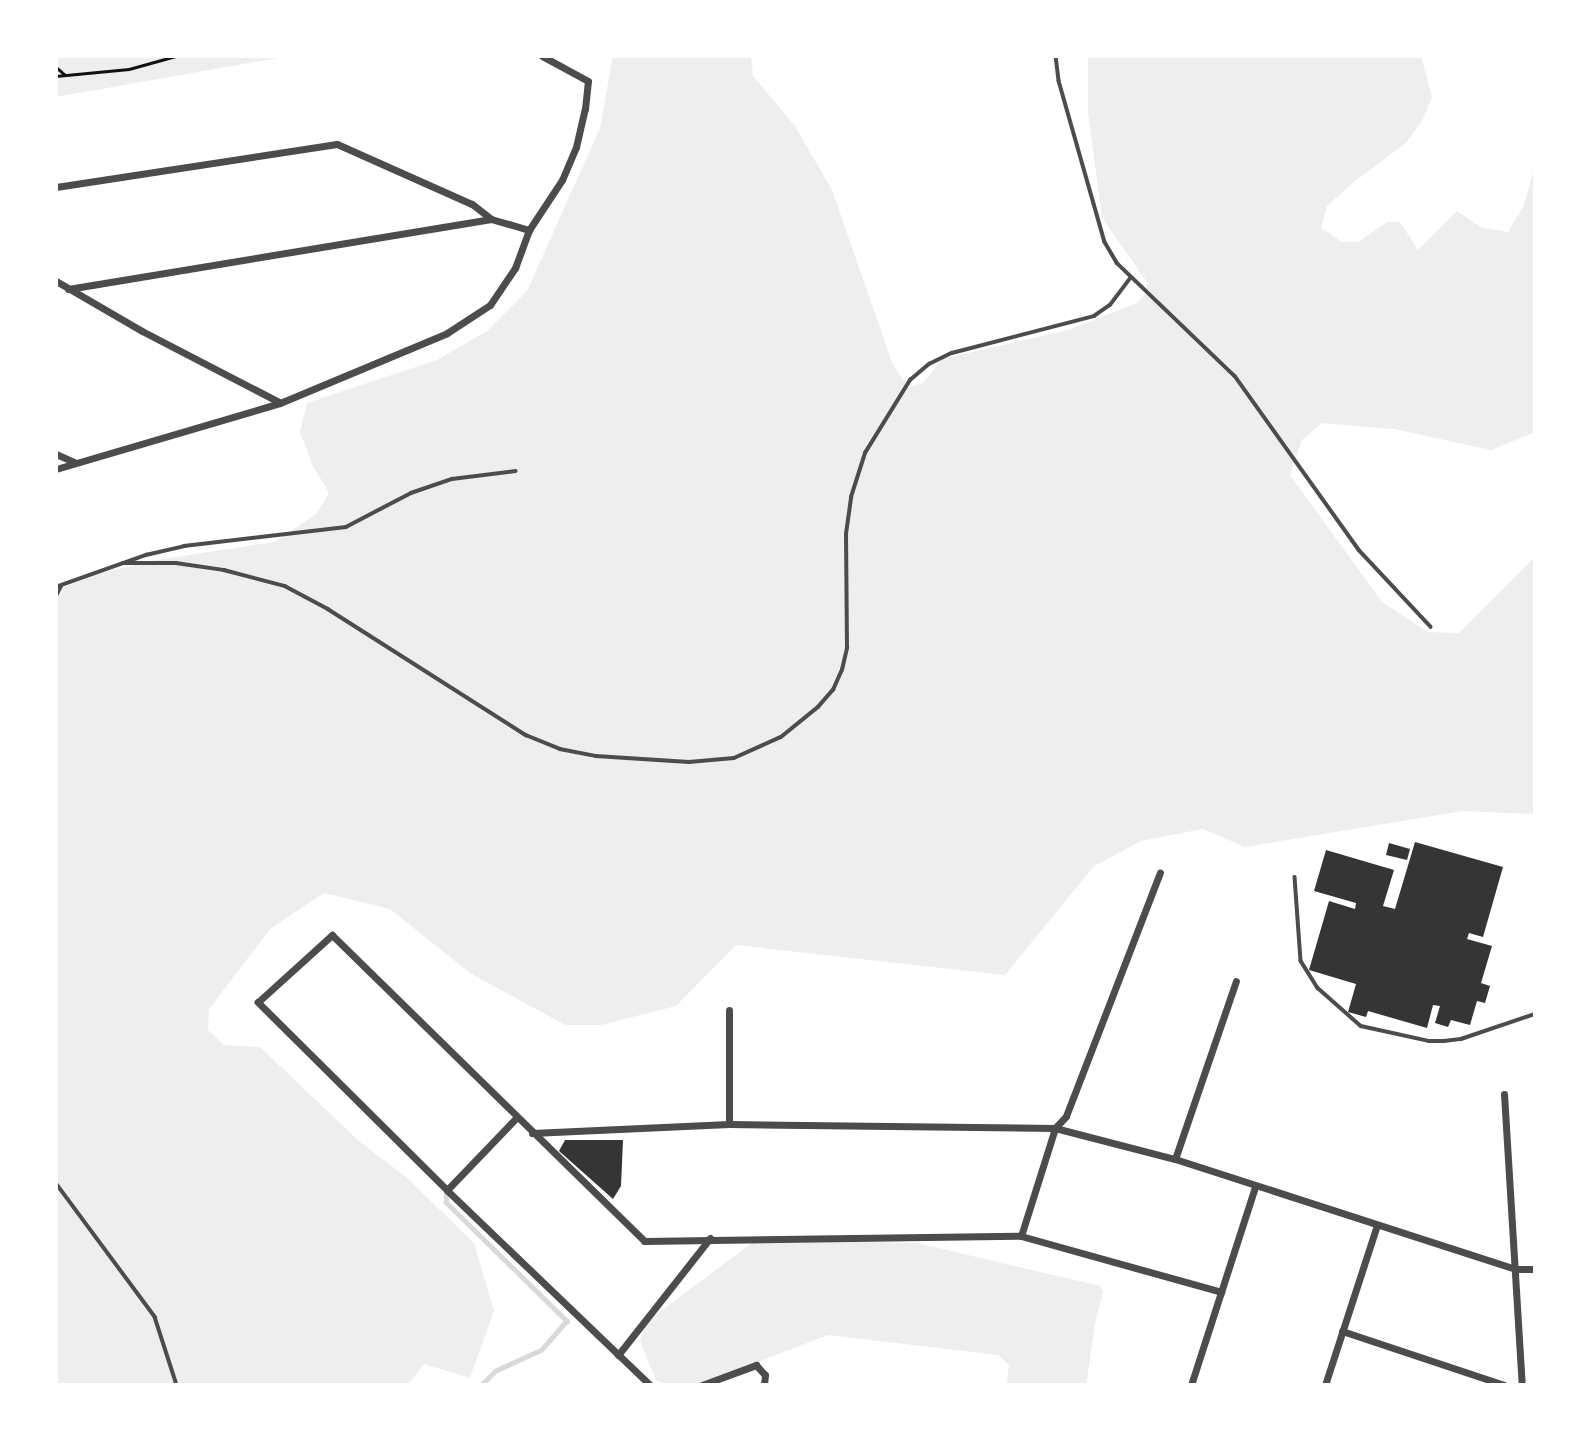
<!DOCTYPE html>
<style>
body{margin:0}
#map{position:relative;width:1591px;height:1441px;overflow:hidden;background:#fff;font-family:"Public Sans",sans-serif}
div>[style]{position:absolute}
.green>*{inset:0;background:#eee}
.stream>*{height:4.5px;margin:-2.25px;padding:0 2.25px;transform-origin:2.25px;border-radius:2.25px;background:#d9d9d9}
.building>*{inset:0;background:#353535}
.path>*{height:2.5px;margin:-1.25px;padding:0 1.25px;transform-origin:1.25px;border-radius:1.25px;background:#111}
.service>*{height:3.5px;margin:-1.75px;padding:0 1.75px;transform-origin:1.75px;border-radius:1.75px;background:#4c4c4c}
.minor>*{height:7px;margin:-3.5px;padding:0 3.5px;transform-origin:3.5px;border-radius:3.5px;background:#4c4c4c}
span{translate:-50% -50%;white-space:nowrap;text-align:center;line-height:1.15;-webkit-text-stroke:7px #fff;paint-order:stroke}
.frame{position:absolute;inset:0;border:58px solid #fff;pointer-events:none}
</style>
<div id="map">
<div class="green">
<div style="clip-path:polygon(56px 56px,289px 56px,56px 97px)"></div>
<div style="clip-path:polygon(613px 56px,751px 56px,753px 76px,795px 126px,832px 190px,893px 365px,908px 387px,923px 383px,942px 359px,1068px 330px,1137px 303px,1147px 292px,1147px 282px,1102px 218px,1088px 113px,1088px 56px,1421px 56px,1432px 97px,1423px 119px,1406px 143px,1354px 182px,1327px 206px,1321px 228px,1342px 242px,1358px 242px,1387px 222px,1400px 222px,1418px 250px,1457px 211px,1482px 228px,1508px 232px,1524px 205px,1535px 165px,1535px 432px,1491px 450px,1394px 429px,1322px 423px,1302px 440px,1290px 475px,1382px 602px,1428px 632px,1459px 633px,1535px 557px,1535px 814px,1463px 811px,1245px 847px,1203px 829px,1141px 841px,1094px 866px,1005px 975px,736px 945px,676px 1006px,601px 1025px,565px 1025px,470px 973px,390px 909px,324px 893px,271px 928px,209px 1009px,208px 1030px,224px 1045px,260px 1047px,360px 1142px,406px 1177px,474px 1243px,494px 1311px,470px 1378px,424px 1364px,408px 1385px,56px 1385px,56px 590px,102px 573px,156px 560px,274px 542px,316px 514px,329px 493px,312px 464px,300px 432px,307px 403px,437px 360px,487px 331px,527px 291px,600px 128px)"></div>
<div style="clip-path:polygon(756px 1240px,917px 1243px,1100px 1286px,1103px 1292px,1095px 1324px,1086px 1385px,1006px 1385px,1009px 1365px,998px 1355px,828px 1335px,697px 1385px,668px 1385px,656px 1380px,640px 1341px,646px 1322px)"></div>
</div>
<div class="stream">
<div style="left:447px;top:1189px;width:13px;rotate:94deg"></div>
<div style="left:446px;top:1202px;width:170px;rotate:44.5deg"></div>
<div style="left:567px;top:1321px;width:38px;rotate:131deg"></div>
<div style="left:542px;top:1350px;width:51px;rotate:155.5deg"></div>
<div style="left:496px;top:1371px;width:20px;rotate:135deg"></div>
</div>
<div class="building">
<div style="clip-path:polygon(1415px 842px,1503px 867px,1483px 937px,1469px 933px,1467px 939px,1492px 946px,1481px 983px,1490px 986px,1485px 1003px,1477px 1001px,1470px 1025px,1451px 1020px,1448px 1027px,1435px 1023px,1440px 1006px,1433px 1005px,1427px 1028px,1368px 1011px,1366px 1017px,1348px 1012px,1356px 984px,1309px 970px,1329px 901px,1355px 909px,1356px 903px,1314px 891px,1326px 850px,1394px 870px,1383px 906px,1395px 909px)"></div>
<div style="clip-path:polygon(1389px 843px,1410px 849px,1407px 860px,1386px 855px)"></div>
<div style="clip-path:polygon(565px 1140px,623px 1140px,621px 1186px,613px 1199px,559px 1151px)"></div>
</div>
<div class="path">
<div style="left:56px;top:67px;width:11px;rotate:41deg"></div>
<div style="left:56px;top:76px;width:73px;rotate:-5.5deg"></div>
<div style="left:129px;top:69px;width:49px;rotate:-15.5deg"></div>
</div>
<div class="service">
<div style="left:1056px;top:56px;width:25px;rotate:83deg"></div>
<div style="left:1059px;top:81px;width:167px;rotate:74.1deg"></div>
<div style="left:1105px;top:242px;width:24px;rotate:60deg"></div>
<div style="left:1117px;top:263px;width:163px;rotate:43.8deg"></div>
<div style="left:1235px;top:376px;width:214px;rotate:54.5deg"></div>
<div style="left:1359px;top:550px;width:105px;rotate:46.9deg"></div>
<div style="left:123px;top:563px;width:53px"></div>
<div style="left:176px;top:563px;width:49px;rotate:8.3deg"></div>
<div style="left:224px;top:570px;width:63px;rotate:14.7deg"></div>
<div style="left:285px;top:586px;width:49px;rotate:28.1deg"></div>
<div style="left:328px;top:609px;width:235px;rotate:32.5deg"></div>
<div style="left:526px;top:735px;width:37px;rotate:22deg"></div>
<div style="left:560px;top:749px;width:37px;rotate:11deg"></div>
<div style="left:596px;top:756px;width:93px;rotate:3.7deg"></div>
<div style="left:689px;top:762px;width:45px;rotate:-5.1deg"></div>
<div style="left:734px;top:758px;width:51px;rotate:-24.1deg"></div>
<div style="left:781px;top:737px;width:48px;rotate:-39deg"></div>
<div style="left:818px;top:707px;width:23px;rotate:-49deg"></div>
<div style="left:833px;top:690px;width:22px;rotate:-66deg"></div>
<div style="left:842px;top:670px;width:23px;rotate:-77deg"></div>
<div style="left:847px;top:648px;width:114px;rotate:-90.5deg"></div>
<div style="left:846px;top:534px;width:37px;rotate:-82deg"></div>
<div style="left:851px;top:497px;width:46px;rotate:-72.3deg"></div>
<div style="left:865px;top:453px;width:86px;rotate:-58.3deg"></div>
<div style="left:910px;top:380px;width:25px;rotate:-40deg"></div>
<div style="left:929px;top:364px;width:25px;rotate:-26deg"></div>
<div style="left:952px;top:353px;width:147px;rotate:-14.6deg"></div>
<div style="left:1094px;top:316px;width:19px;rotate:-35deg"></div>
<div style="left:1110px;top:305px;width:34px;rotate:-53deg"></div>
<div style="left:56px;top:587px;width:96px;rotate:-19.6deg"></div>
<div style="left:146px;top:555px;width:39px;rotate:-13deg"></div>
<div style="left:184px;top:546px;width:163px;rotate:-6.7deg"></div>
<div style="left:346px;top:527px;width:73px;rotate:-27.6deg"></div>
<div style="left:411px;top:493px;width:43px;rotate:-18.9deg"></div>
<div style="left:452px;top:479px;width:64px;rotate:-7.2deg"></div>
<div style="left:56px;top:596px;width:11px;rotate:-63deg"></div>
<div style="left:1295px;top:877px;width:84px;rotate:85.9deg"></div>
<div style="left:1301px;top:961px;width:32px;rotate:58deg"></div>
<div style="left:1318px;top:988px;width:57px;rotate:41.5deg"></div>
<div style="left:1361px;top:1026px;width:70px;rotate:12.4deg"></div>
<div style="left:1429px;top:1041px;width:15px"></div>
<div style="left:1444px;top:1041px;width:17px;rotate:-7deg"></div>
<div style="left:1461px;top:1039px;width:78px;rotate:-18.7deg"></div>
<div style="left:56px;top:1183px;width:167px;rotate:53.5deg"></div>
<div style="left:155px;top:1317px;width:71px;rotate:72.1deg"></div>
</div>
<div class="minor">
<div style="left:56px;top:187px;width:284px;rotate:-8.7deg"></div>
<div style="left:337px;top:144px;width:148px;rotate:24deg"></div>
<div style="left:472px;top:204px;width:24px;rotate:38deg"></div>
<div style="left:56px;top:281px;width:99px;rotate:30.2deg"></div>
<div style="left:142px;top:331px;width:154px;rotate:27.4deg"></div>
<div style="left:68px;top:289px;width:429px;rotate:-9.4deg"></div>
<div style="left:491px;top:219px;width:40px;rotate:16deg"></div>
<div style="left:56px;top:454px;width:20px;rotate:24deg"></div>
<div style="left:56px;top:469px;width:234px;rotate:-16.4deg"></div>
<div style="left:280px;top:403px;width:181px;rotate:-22.7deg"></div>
<div style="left:447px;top:333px;width:51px;rotate:-33.1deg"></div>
<div style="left:490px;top:305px;width:45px;rotate:-56deg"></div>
<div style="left:515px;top:268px;width:40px;rotate:-69.8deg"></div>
<div style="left:529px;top:230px;width:60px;rotate:-56.6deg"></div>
<div style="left:562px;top:180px;width:36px;rotate:-67deg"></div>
<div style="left:576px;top:147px;width:39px;rotate:-77deg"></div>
<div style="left:585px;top:109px;width:28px;rotate:-84deg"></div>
<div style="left:588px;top:81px;width:52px;rotate:-151.5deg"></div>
<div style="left:1504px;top:1094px;width:292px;rotate:86.5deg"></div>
<div style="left:729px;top:1124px;width:114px;rotate:-90deg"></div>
<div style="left:532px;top:1133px;width:197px;rotate:-2.6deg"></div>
<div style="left:729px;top:1124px;width:326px;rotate:0.7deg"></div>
<div style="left:1055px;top:1128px;width:124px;rotate:14.5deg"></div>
<div style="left:1175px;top:1159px;width:358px;rotate:17.9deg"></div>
<div style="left:1516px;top:1269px;width:19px"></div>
<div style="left:1175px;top:1159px;width:188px;rotate:-71.1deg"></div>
<div style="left:447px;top:1190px;width:100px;rotate:-46.2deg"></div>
<div style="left:1021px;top:1236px;width:113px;rotate:-72.5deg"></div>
<div style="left:1055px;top:1128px;width:16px;rotate:-47deg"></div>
<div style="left:1066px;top:1116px;width:261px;rotate:-68.9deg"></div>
<div style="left:1342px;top:1331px;width:171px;rotate:18.4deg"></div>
<div style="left:618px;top:1355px;width:149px;rotate:-51.8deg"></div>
<div style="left:650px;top:1385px;width:281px;rotate:-136.2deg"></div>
<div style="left:447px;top:1190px;width:267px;rotate:-135.2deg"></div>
<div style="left:258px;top:1002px;width:100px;rotate:-42.2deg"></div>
<div style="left:332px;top:935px;width:437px;rotate:44.4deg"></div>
<div style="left:644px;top:1241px;width:377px;rotate:-0.8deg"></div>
<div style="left:1021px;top:1236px;width:208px;rotate:15.6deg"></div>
<div style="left:702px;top:1385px;width:58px;rotate:-20.3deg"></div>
<div style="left:756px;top:1365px;width:13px;rotate:48deg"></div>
<div style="left:765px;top:1375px;width:10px;rotate:96deg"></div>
<div style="left:1191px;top:1385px;width:208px;rotate:-72.1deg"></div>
<div style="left:1325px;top:1385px;width:168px;rotate:-72deg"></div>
</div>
<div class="frame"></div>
</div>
